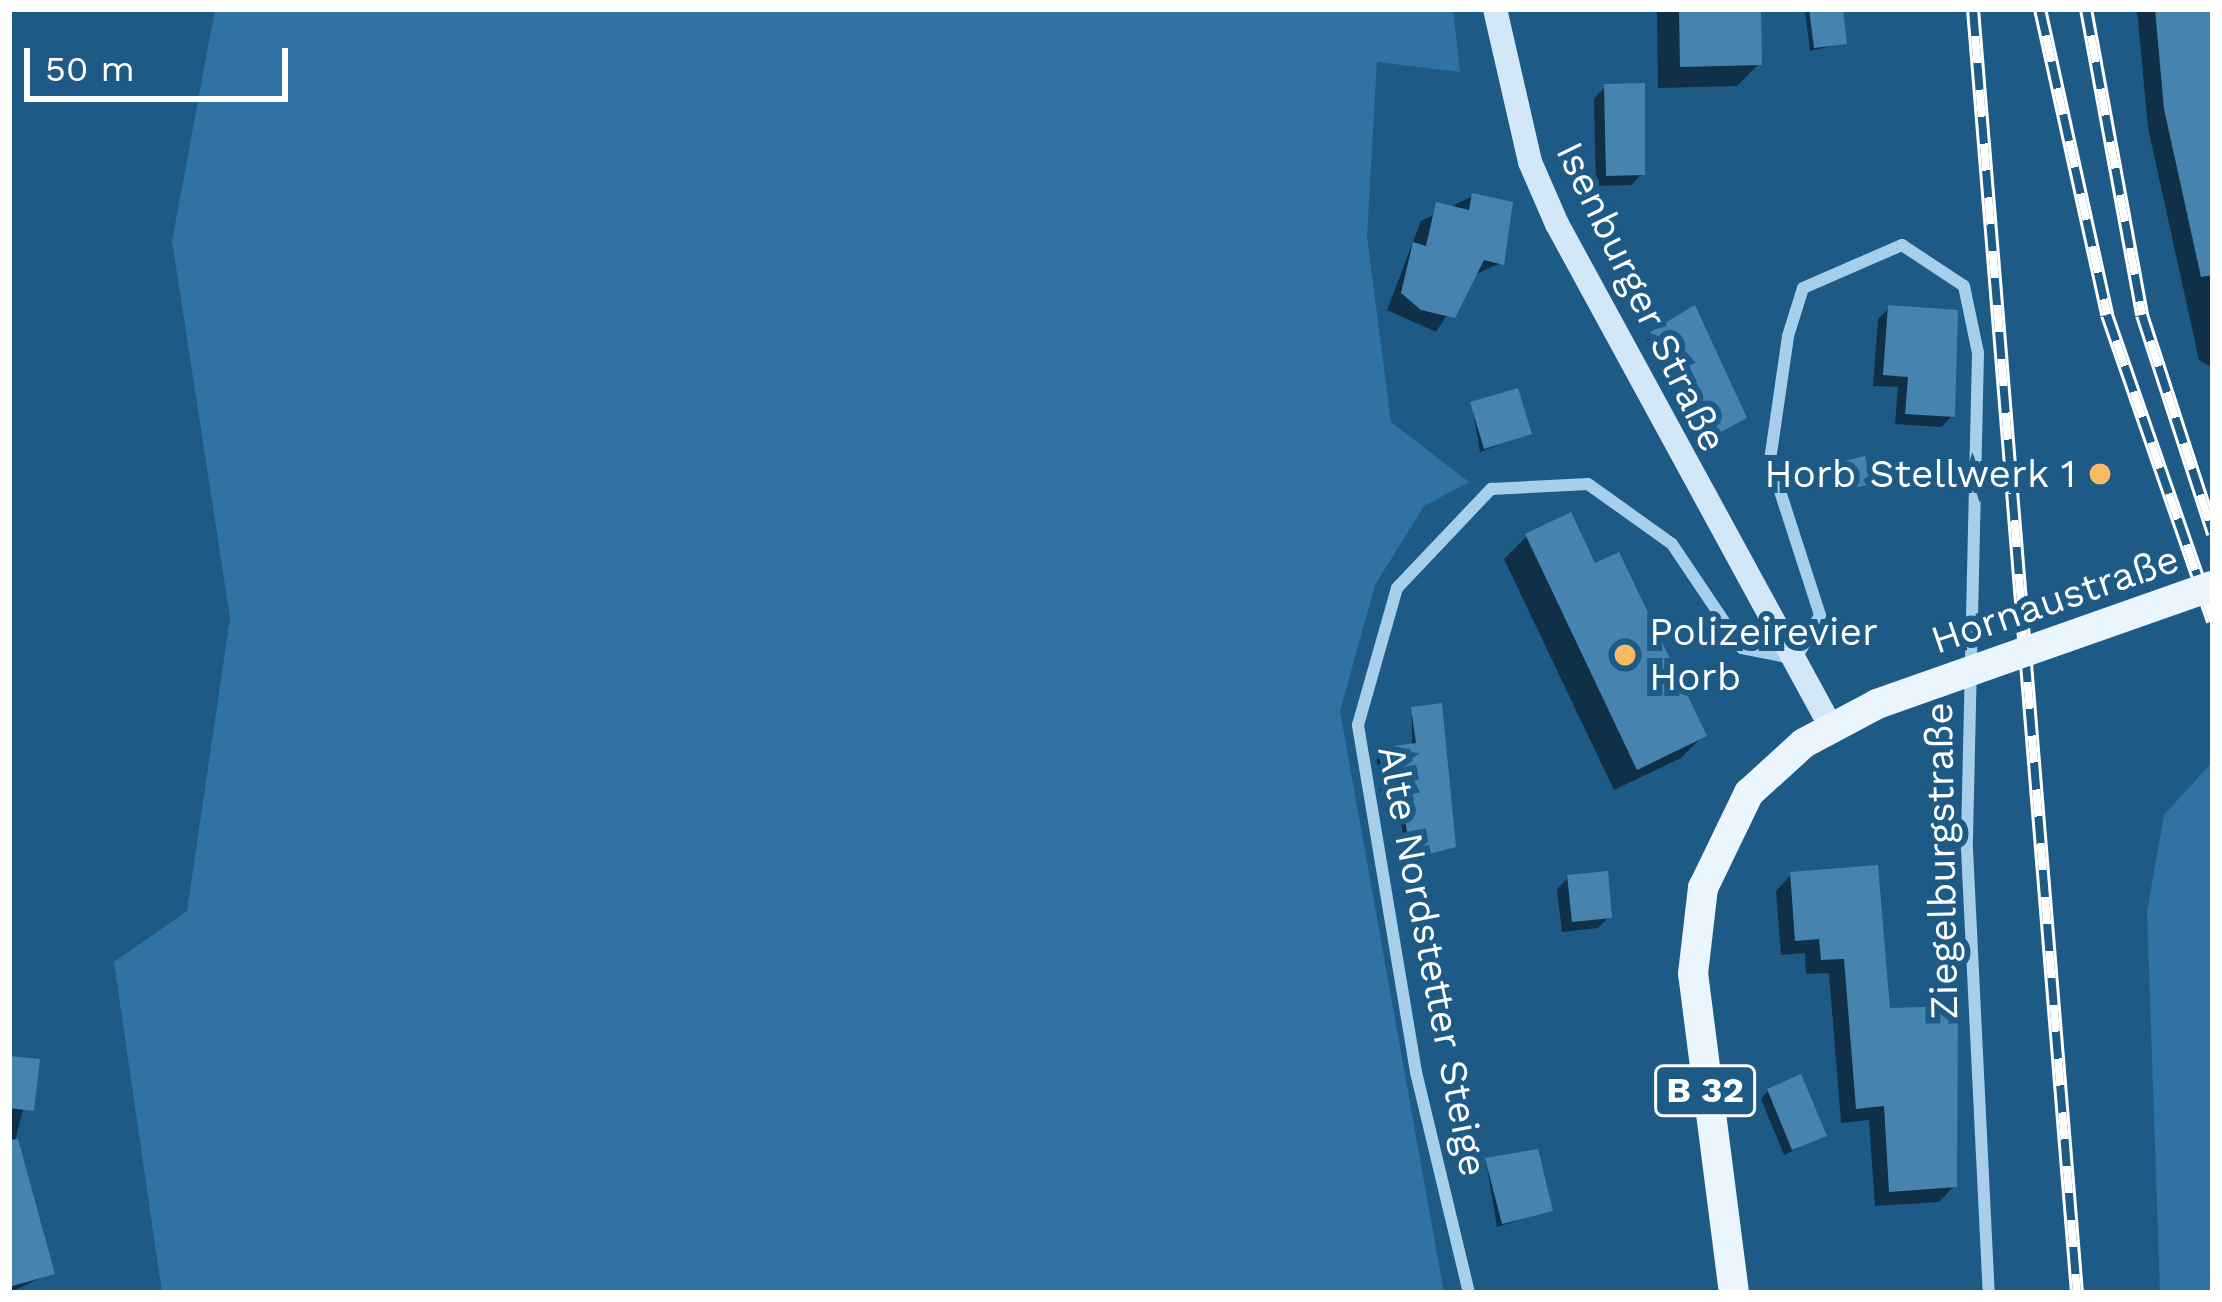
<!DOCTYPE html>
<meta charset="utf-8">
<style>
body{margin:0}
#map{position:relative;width:2222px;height:1302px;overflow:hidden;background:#1d5a86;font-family:"Work Sans",sans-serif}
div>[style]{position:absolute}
.green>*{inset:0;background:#2e73a3}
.shadow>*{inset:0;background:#0007}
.building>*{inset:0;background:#4684af}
.street>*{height:12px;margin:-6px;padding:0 6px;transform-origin:6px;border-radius:6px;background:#a6cfeb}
.secondary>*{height:24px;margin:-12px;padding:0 12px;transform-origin:12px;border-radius:12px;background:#d2e8f8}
.primary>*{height:30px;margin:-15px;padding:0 15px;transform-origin:15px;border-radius:15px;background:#eaf5fe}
.rail>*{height:14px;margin-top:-7px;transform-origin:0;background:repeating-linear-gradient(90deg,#1d5a86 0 27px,#fff 0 54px);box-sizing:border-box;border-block:3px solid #fff}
.primary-bridge>*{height:30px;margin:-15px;padding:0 15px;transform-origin:15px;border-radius:15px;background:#eaf5fe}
.dots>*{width:33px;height:33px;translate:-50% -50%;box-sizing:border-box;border:6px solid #1d5a86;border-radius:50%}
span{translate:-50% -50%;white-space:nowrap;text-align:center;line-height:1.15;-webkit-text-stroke:12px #1d5a86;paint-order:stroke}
.shield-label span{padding:3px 9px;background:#1d5a86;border:3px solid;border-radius:9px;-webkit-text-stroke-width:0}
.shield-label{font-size:36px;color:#fff;font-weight:700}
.street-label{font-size:39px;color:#fff}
.poi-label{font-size:39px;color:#fff}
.right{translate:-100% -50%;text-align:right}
.left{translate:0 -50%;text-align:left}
.frame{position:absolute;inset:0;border:12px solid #fff;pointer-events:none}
.scale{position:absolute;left:24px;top:48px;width:264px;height:54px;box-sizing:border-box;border:6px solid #fff;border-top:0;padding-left:15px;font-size:36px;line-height:42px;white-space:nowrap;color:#fff;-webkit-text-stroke:9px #1d5a86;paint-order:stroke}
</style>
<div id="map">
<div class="green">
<div style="clip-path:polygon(215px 9px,1453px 9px,1460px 72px,1377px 62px,1367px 236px,1391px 422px,1469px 482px,1424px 506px,1375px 585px,1340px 711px,1444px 1293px,162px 1293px,114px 962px,187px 911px,230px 618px,172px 241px)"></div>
<div style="clip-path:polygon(2213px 761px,2213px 1293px,2160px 1293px,2147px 911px,2164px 815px)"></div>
</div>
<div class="shadow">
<div style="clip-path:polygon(1657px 9px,1758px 9px,1759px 64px,1737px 86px,1658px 88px)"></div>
<div style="clip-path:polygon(1805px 9px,1840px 9px,1844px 43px,1810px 51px)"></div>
<div style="clip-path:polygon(2137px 9px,2213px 9px,2213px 368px,2199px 360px,2148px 128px)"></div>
<div style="clip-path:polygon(1605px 87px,1642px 174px,1631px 185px,1596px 186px,1594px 99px)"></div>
<div style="clip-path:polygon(1473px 196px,1501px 263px,1472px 276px,1436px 332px,1387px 310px,1421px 221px)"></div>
<div style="clip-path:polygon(1889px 308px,1952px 416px,1941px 427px,1895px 424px,1898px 387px,1873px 386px,1878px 319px)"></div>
<div style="clip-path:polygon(1694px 309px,1738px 422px,1696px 445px,1647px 340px)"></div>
<div style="clip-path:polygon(1472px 405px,1529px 434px,1480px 452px)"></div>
<div style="clip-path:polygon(1841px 464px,1868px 483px,1841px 493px)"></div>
<div style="clip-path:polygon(1526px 537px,1594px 567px,1703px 736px,1681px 758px,1614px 790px,1504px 559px)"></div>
<div style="clip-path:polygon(1412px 710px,1453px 846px,1407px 862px,1396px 789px,1380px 791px,1376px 755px,1412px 747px)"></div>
<div style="clip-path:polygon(1791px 875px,1887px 1011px,1954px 1186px,1939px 1202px,1875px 1206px,1869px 1120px,1841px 1123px,1829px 973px,1806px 974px,1805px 953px,1781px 955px,1776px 891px)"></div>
<div style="clip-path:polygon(1568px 878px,1609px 917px,1598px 928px,1562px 932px,1557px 889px)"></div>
<div style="clip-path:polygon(9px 1059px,36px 1062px,10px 1159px,9px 1159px)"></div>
<div style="clip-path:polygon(1768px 1091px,1823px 1135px,1784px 1155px,1761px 1099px)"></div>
<div style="clip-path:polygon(1486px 1161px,1550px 1210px,1497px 1227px)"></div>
<div style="clip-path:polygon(9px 1197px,51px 1273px,9px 1293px)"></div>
</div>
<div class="building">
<div style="clip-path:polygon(1679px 9px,1761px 9px,1762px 65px,1680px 67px)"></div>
<div style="clip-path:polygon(1809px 9px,1843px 9px,1847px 44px,1814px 48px)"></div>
<div style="clip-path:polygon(2155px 9px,2213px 9px,2213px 275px,2201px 277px,2164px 109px)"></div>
<div style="clip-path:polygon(1645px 83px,1645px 175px,1606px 176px,1604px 84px)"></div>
<div style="clip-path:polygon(1472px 193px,1513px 202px,1504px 265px,1484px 260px,1455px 318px,1421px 310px,1401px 293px,1413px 242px,1426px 246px,1436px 202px,1469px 210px)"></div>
<div style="clip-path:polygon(1695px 305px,1747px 418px,1701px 443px,1650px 332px)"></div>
<div style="clip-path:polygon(1888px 305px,1958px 310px,1955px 417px,1905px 414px,1908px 377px,1883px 375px)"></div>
<div style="clip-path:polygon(1518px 388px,1532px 434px,1484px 449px,1470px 402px)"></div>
<div style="clip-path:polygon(1865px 456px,1871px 484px,1845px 490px,1839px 462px)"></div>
<div style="clip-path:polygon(1571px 512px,1595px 563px,1619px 552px,1707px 736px,1637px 770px,1525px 534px)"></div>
<div style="clip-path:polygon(1442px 703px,1456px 847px,1411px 859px,1400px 786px,1384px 787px,1379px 748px,1416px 743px,1411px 707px)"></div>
<div style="clip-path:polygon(1878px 865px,1890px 1008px,1958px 1006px,1957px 1187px,1889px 1192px,1884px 1106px,1856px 1109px,1844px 959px,1821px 960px,1819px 939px,1795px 941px,1790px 872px)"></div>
<div style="clip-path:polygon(1608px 871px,1612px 918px,1572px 922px,1567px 875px)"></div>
<div style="clip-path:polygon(9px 1056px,40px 1059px,34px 1111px,9px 1108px)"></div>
<div style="clip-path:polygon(1801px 1074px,1827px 1136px,1792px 1150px,1767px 1089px)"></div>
<div style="clip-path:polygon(18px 1139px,55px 1274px,9px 1287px,9px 1140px)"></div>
<div style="clip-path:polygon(1538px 1149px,1553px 1211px,1502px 1224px,1485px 1158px)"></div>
</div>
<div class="street">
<div style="left:1469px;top:1293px;width:227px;rotate:-103.5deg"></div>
<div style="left:1416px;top:1072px;width:352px;rotate:-99.5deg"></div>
<div style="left:1358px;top:725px;width:142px;rotate:-74.1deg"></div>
<div style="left:1397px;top:588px;width:137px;rotate:-46.5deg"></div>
<div style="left:1491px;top:489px;width:97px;rotate:-3deg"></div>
<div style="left:1588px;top:484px;width:103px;rotate:35.5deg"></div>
<div style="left:1672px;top:544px;width:125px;rotate:56.1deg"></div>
<div style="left:1742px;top:648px;width:55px;rotate:11.5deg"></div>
<div style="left:1796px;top:659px;width:50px;rotate:-61.4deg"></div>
<div style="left:1820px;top:615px;width:163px;rotate:-107.9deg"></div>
<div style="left:1770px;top:460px;width:125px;rotate:-81.7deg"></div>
<div style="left:1788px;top:336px;width:50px;rotate:-72.6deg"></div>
<div style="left:1803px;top:288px;width:108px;rotate:-23.5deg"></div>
<div style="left:1902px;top:245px;width:74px;rotate:33.5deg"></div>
<div style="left:1964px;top:286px;width:68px;rotate:78.2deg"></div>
<div style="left:1978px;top:353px;width:496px;rotate:91.3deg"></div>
<div style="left:1967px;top:849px;width:445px;rotate:87.2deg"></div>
</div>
<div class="secondary">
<div style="left:1495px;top:9px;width:157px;rotate:77.1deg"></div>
<div style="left:1530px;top:162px;width:68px;rotate:66.5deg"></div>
<div style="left:1557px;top:224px;width:573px;rotate:61.42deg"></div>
</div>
<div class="primary">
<div style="left:1734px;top:1293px;width:322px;rotate:-97.3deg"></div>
<div style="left:1693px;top:974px;width:87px;rotate:-83.4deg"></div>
<div style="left:1703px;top:888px;width:106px;rotate:-64.2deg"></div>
<div style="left:1749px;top:793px;width:74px;rotate:-42.3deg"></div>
<div style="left:1804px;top:743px;width:83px;rotate:-28.1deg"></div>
</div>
<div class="rail">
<div style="left:1973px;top:9px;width:1288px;rotate:85.37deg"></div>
<div style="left:2040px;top:9px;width:313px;rotate:77.6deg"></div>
<div style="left:2107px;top:315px;width:324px;rotate:70.9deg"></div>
<div style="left:2086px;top:9px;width:311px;rotate:79.6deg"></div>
<div style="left:2142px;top:315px;width:230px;rotate:72deg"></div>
</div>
<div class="primary-bridge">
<div style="left:1877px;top:704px;width:356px;rotate:-19.4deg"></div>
</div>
<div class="dots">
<div style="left:2100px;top:474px;background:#fab964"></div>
<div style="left:1625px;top:655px;background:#fab964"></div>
</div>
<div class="shield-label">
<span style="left:1705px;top:1091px">B 32</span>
</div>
<div class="street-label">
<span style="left:1641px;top:297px;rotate:64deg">Isenburger Straße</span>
<span style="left:2055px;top:600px;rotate:-19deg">Hornaustraße</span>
<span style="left:1942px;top:861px;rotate:-91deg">Ziegelburgstraße</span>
<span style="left:1432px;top:961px;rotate:79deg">Alte Nordstetter Steige</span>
</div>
<div class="poi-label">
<span class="right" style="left:2076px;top:474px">Horb Stellwerk 1</span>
<span class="left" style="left:1649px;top:655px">Polizeirevier<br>Horb</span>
</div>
<div class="frame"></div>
<div class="scale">50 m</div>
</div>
